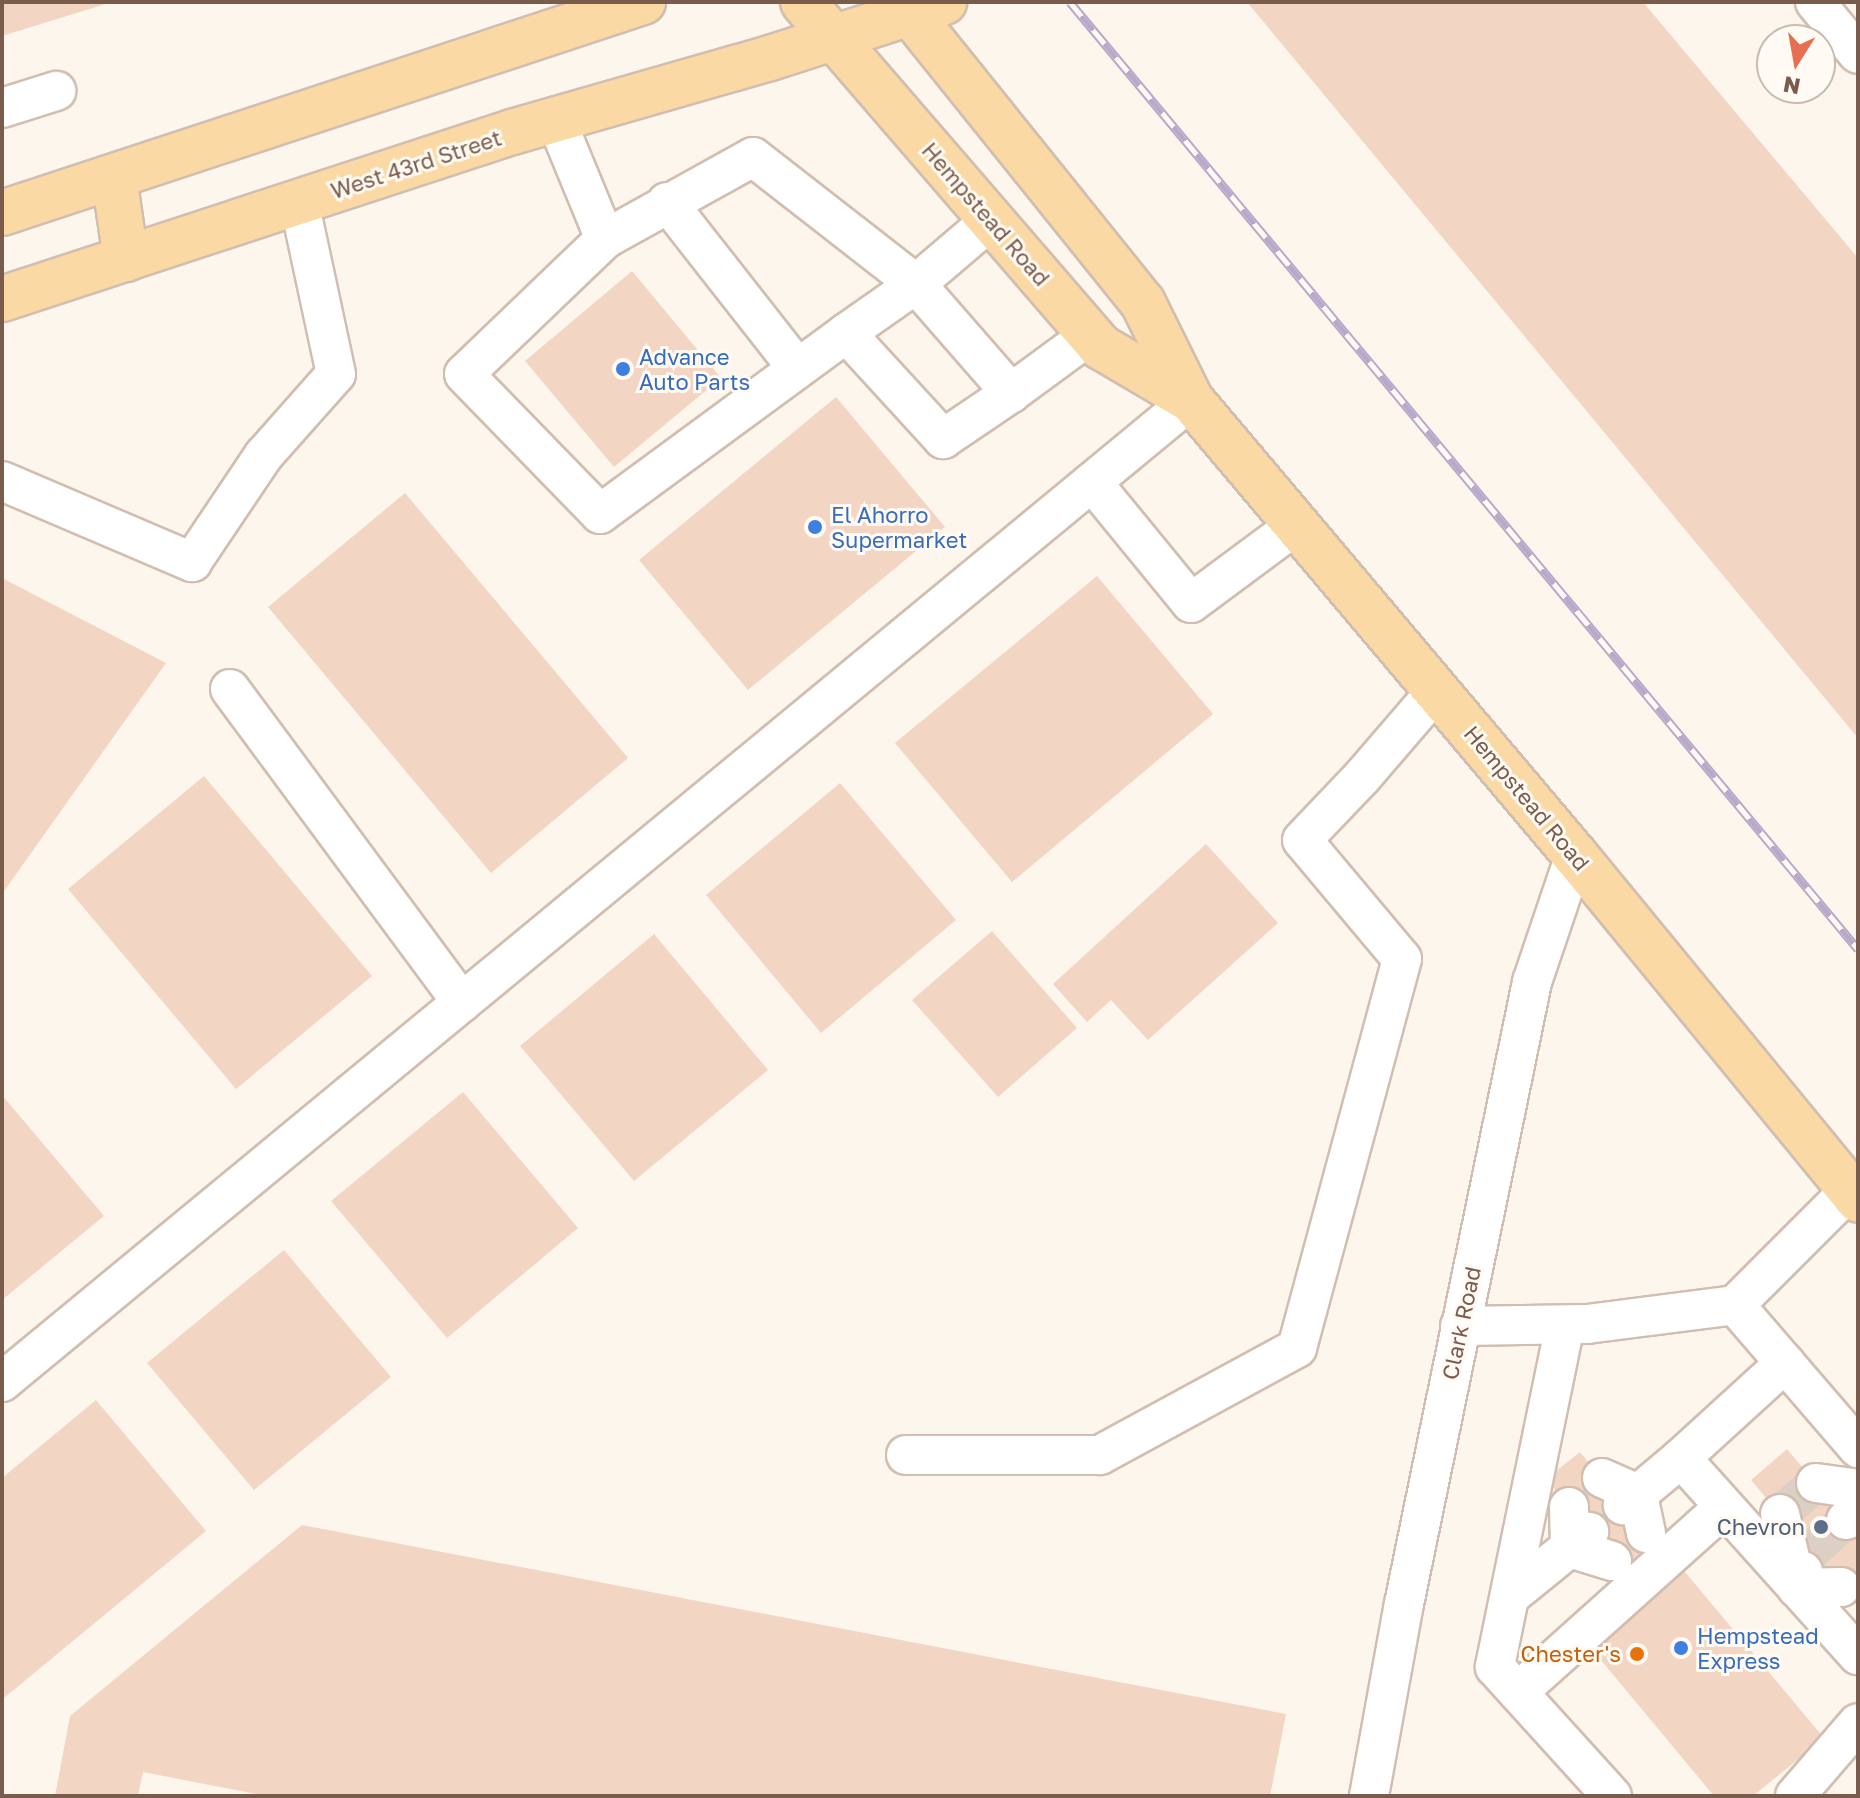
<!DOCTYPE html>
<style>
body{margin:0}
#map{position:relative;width:1860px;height:1798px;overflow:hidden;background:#fdf6ec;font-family:"Golos Text",sans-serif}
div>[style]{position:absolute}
.building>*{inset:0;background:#f3d5c3}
.minor-tunnel>*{height:38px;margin-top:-19px;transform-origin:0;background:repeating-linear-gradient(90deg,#dcd0c4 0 38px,transparent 0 57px)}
.roads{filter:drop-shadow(2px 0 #d1beb0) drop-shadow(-2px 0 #d1beb0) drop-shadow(0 2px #d1beb0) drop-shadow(0 -2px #d1beb0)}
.minor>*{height:38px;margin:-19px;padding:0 19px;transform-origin:19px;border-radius:19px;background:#fff}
.major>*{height:44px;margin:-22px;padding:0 22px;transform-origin:22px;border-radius:22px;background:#fbd9a5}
.rail>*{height:9px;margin-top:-4.5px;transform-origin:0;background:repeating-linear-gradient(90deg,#fffaf3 0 18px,#b9a8c9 0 36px);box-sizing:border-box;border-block:2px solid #b9a8c9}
.dots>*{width:22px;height:22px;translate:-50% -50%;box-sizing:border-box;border:4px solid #fffaf3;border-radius:50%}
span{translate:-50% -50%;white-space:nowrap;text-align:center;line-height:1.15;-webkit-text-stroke:6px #fffaf3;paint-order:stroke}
.street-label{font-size:22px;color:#7a5c4d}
.shop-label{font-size:22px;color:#366cbe}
.left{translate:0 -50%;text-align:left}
.service-label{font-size:22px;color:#4e5e75}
.right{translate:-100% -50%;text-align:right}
.food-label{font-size:22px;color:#c56008}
.frame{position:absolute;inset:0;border:4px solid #7a5c4d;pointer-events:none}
.north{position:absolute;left:1756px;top:24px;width:80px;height:80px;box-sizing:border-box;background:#fffaf3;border:2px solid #cabbb1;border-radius:50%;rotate:191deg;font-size:22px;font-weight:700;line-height:32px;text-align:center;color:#7a5c4d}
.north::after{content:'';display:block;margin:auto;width:28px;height:36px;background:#e76f51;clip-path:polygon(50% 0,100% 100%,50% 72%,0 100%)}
</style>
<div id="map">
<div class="building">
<div style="clip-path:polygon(2px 2px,109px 2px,109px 3px,2px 36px)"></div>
<div style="clip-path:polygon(1247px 2px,1643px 2px,1858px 258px,1858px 738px)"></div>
<div style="clip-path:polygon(632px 271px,721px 378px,614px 467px,525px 361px)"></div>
<div style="clip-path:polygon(836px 397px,945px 527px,748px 690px,639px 560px)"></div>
<div style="clip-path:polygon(405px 493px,628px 758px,491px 873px,268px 607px)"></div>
<div style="clip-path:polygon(1097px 576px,1213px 714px,1012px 882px,895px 743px)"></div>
<div style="clip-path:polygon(2px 578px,166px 663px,2px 894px)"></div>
<div style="clip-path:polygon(204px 776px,372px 976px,236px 1089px,68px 889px)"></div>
<div style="clip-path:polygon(840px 783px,956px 920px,821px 1033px,706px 895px)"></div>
<div style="clip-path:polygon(1206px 844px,1278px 923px,1148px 1040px,1111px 1000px,1087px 1022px,1053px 984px)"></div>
<div style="clip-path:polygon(992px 931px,1077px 1028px,998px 1097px,912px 1000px)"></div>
<div style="clip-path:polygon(654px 934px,768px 1070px,634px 1181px,520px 1046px)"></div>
<div style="clip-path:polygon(463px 1092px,578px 1228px,447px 1338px,331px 1201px)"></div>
<div style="clip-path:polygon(2px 1095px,104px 1216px,2px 1300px)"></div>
<div style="clip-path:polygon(284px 1250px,391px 1377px,254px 1490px,147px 1363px)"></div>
<div style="clip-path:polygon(96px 1400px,206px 1531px,4px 1698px,2px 1478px)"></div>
<div style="clip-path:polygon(1787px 1449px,1858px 1534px,1858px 1607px,1751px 1480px)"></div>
<div style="clip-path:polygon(1580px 1452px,1660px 1551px,1627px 1578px,1546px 1479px)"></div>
<div style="clip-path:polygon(302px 1525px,1286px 1714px,1270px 1796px,266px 1796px,143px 1772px,138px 1796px,55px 1796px,70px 1716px)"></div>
<div style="clip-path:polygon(1680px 1566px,1824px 1738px,1753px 1796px,1714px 1796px,1595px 1653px,1596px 1635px)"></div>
</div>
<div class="minor-tunnel">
<div style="left:1780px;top:1514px;width:48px;rotate:-40.7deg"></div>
<div style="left:1811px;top:1551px;width:47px;rotate:-41.5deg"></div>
</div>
<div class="roads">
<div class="minor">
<div style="left:1815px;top:2px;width:67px;rotate:50.4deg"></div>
<div style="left:2px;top:108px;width:57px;rotate:-17.5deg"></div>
<div style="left:556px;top:120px;width:129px;rotate:67.6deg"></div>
<div style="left:605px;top:239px;width:195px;rotate:136.2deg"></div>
<div style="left:464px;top:374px;width:195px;rotate:45.8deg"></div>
<div style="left:600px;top:514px;width:305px;rotate:-36.3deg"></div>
<div style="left:846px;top:333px;width:144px;rotate:47.5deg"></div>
<div style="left:943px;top:439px;width:82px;rotate:-34.1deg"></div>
<div style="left:667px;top:202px;width:211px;rotate:51.9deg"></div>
<div style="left:991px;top:220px;width:99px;rotate:139.5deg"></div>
<div style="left:916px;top:284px;width:145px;rotate:48.9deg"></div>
<div style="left:1011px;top:393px;width:98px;rotate:-36.3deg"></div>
<div style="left:605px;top:239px;width:169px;rotate:-29deg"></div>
<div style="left:753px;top:157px;width:207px;rotate:37.9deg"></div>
<div style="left:916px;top:284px;width:85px;rotate:145deg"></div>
<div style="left:2px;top:481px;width:207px;rotate:23.1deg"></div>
<div style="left:192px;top:562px;width:129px;rotate:-56.1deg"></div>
<div style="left:264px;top:455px;width:108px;rotate:-48.4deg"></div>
<div style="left:336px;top:374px;width:176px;rotate:-102.1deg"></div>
<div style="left:1092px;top:482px;width:156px;rotate:50.7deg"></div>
<div style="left:1191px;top:603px;width:131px;rotate:-36.6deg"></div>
<div style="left:230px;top:689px;width:390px;rotate:53.5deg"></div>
<div style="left:1735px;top:1305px;width:189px;rotate:49.3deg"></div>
<div style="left:1565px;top:1325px;width:349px;rotate:101.6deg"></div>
<div style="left:1495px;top:1667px;width:174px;rotate:47.8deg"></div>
<div style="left:1460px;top:1326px;width:127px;rotate:-0.9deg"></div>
<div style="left:1587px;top:1324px;width:149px;rotate:-7.3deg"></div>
<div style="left:1735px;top:1305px;width:163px;rotate:-45deg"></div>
<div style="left:2px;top:1382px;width:1542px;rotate:-39.55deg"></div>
<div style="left:906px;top:1455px;width:194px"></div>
<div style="left:1100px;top:1455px;width:224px;rotate:-28.5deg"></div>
<div style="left:1297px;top:1348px;width:403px;rotate:-74.9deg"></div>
<div style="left:1402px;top:959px;width:155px;rotate:-130deg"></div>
<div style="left:1302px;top:840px;width:88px;rotate:-46.4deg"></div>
<div style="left:1363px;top:776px;width:112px;rotate:-49.3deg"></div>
<div style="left:1681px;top:1458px;width:141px;rotate:-42.4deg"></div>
<div style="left:1602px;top:1478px;width:39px;rotate:24deg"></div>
<div style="left:1638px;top:1494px;width:19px;rotate:144deg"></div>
<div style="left:1816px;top:1483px;width:42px;rotate:8.1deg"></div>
<div style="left:1569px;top:1507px;width:41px;rotate:88.6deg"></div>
<div style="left:1780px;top:1514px;width:72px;rotate:77.1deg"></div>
<div style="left:1846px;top:1520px;width:13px;rotate:-27deg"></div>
<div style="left:1646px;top:1533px;width:40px;rotate:-102deg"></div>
<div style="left:1638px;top:1494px;width:56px;rotate:-39.9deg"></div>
<div style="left:1681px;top:1458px;width:265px;rotate:48.1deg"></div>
<div style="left:1570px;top:1548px;width:44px;rotate:17.2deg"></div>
<div style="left:1803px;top:1571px;width:18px;rotate:109deg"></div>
<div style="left:1797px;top:1588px;width:44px;rotate:-1.3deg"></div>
<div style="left:1510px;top:1596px;width:102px;rotate:-39deg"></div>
<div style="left:1518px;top:1692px;width:277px;rotate:-41.9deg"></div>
<div style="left:1369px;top:1796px;width:195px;rotate:-79.7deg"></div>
<div style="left:1404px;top:1604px;width:635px;rotate:-78.37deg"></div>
<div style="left:1532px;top:982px;width:134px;rotate:-71.3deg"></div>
<div style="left:1795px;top:1796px;width:96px;rotate:-49.2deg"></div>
</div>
<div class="major">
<div style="left:803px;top:2px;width:456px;rotate:49.2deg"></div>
<div style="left:1101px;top:347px;width:104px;rotate:30.5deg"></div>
<div style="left:901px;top:2px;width:386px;rotate:51.2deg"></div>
<div style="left:1143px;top:303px;width:108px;rotate:63.7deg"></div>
<div style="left:1191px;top:400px;width:595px;rotate:49.84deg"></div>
<div style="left:1575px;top:855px;width:446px;rotate:50.6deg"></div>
<div style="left:114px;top:177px;width:83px;rotate:81.7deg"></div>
<div style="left:2px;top:213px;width:675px;rotate:-18.22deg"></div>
<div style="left:2px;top:299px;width:537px;rotate:-18.13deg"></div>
<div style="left:512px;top:132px;width:268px;rotate:-16deg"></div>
<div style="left:770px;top:58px;width:183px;rotate:-17.8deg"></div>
</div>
</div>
<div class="rail">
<div style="left:1070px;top:2px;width:1232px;rotate:50.24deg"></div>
</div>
<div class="dots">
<div style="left:623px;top:369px;background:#3f7fe0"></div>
<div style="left:815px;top:527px;background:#3f7fe0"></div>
<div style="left:1821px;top:1527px;background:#5c6f8a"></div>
<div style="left:1681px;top:1648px;background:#3f7fe0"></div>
<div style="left:1637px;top:1654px;background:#e8710a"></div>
</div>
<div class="street-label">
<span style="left:416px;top:164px;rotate:-18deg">West 43rd Street</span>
<span style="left:986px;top:214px;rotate:49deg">Hempstead Road</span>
<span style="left:1527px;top:798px;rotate:50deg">Hempstead Road</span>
<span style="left:1461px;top:1323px;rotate:-78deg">Clark Road</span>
</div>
<div class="shop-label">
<span class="left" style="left:639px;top:369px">Advance<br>Auto Parts</span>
<span class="left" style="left:831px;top:527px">El Ahorro<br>Supermarket</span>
<span class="left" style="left:1697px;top:1648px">Hempstead<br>Express</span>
</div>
<div class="service-label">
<span class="right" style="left:1805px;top:1527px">Chevron</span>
</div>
<div class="food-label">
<span class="right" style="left:1621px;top:1654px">Chester's</span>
</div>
<div class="frame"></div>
<div class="north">N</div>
</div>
